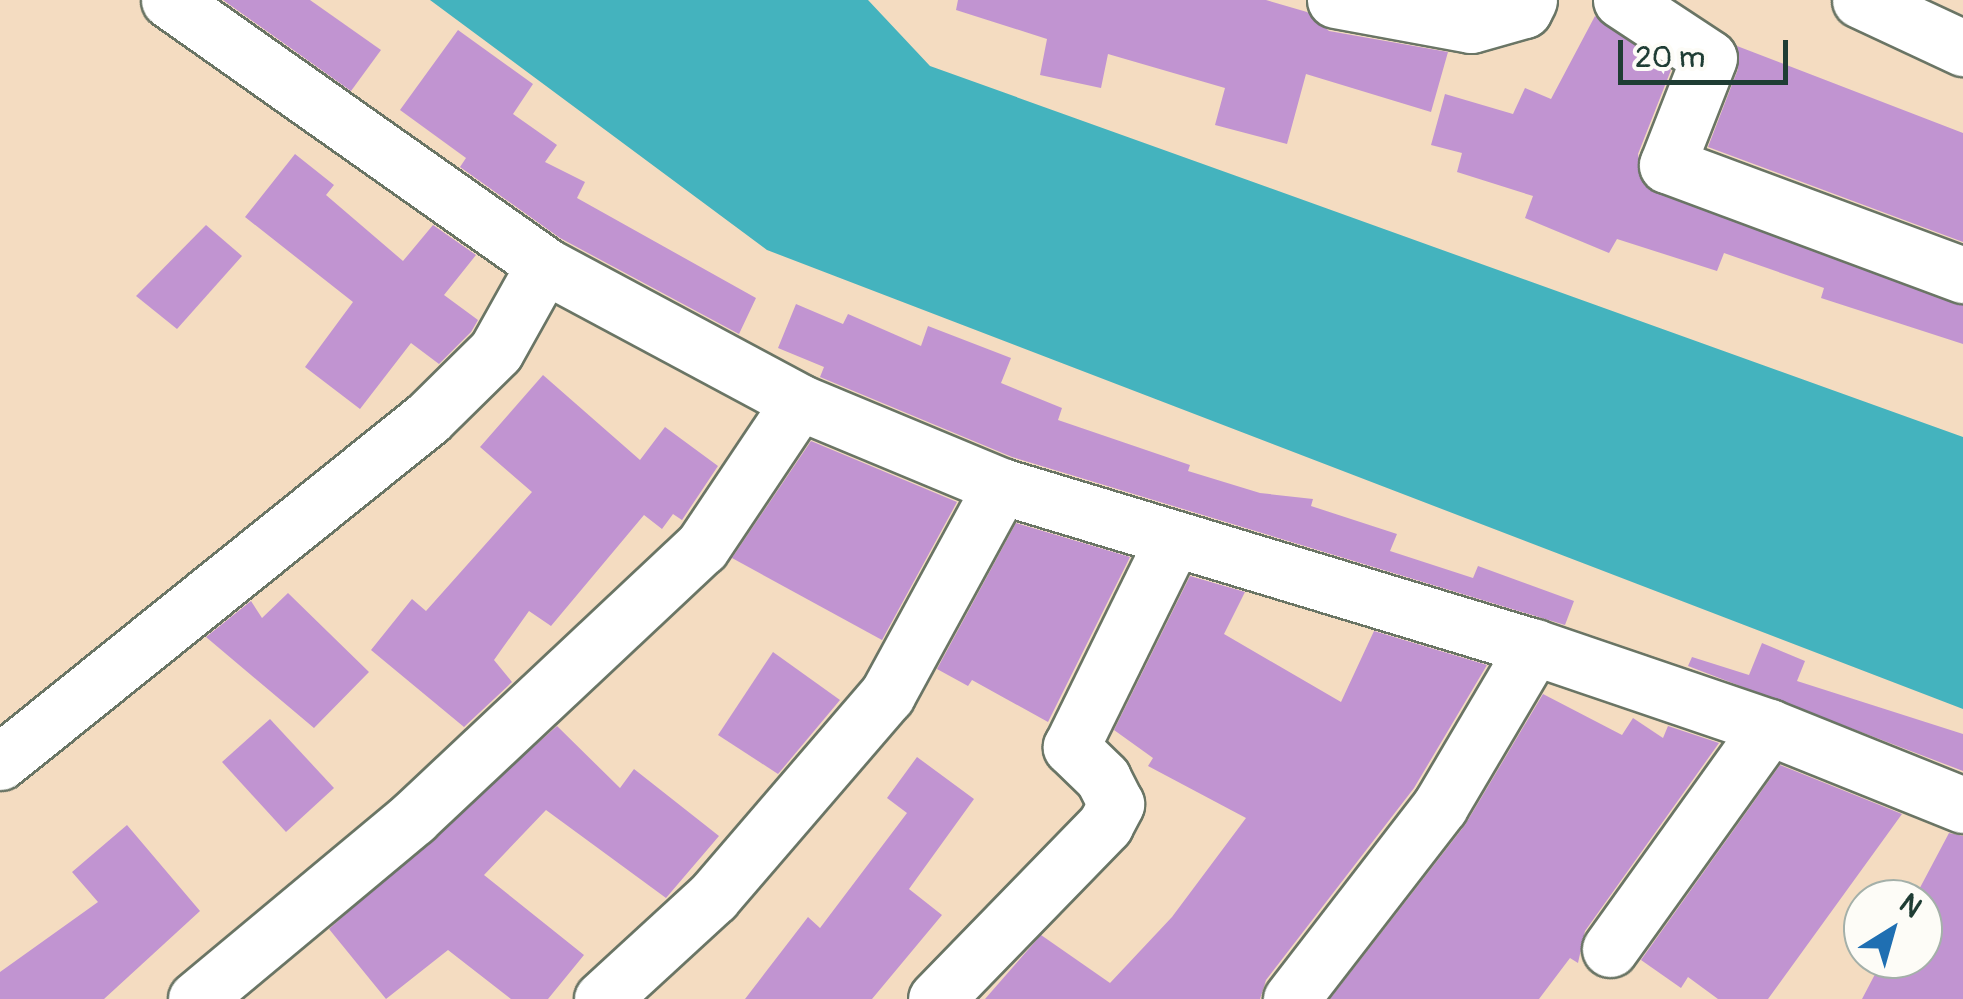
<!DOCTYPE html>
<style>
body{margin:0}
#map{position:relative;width:1963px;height:999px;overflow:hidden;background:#f4dcc1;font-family:Pangolin,sans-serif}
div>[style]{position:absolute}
.water>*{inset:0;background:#44b3be}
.building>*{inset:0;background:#c194d1}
.roads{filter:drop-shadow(2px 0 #6a7565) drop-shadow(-2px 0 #6a7565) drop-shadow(0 2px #6a7565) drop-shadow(0 -2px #6a7565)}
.street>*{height:55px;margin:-27.5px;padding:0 27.5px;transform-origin:27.5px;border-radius:27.5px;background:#fff}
span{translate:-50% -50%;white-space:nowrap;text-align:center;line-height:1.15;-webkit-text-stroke:9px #fdfcf7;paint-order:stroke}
.north{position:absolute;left:1843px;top:879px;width:100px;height:100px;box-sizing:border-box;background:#fdfcf7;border:2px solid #a4b0a9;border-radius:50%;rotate:37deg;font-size:28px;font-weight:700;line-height:40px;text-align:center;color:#1f3d34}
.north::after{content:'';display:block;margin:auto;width:35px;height:45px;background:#1f6fb2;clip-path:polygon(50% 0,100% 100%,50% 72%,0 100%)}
.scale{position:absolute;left:1618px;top:40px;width:170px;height:45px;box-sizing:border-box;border:5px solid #1f3d34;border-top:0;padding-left:12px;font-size:30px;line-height:35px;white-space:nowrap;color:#1f3d34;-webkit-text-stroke:8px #fdfcf7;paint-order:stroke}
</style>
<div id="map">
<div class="water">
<div style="clip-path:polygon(430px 0,868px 0,930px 66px,1963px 437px,1963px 709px,767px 250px)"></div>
</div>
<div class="building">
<div style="clip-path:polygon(223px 0,310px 0,381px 50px,351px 91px)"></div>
<div style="clip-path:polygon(958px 0,1266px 0,1307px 12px,1329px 31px,1448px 52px,1431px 112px,1306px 74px,1287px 144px,1215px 125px,1225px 88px,1108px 54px,1101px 88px,1040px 75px,1047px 39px,956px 10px)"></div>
<div style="clip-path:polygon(1595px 16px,1671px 70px,1638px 154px,1644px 185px,1963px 305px,1963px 344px,1821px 298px,1824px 288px,1724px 253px,1717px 271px,1617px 239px,1609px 253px,1525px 218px,1533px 196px,1457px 172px,1462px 153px,1431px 145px,1445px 94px,1513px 114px,1525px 88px,1551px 99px)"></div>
<div style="clip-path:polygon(458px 30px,533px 84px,513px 114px,557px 145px,545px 162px,585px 182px,577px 198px,756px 298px,739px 334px,560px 238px,460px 167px,466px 158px,400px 110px)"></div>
<div style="clip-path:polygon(1737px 46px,1963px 133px,1963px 242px,1708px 147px,1738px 69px)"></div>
<div style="clip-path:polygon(295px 154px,334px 185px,326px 195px,403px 261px,433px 225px,476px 255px,444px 295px,478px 320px,471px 332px,439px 364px,411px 343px,360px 409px,305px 367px,353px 302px,245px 217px)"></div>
<div style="clip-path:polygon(206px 225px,242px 256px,177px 329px,136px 296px)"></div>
<div style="clip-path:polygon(796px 304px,843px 324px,848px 314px,921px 346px,928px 326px,1011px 358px,1001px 383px,1062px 408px,1058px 420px,1190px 465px,1188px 471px,1260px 493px,1313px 499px,1311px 506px,1397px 534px,1390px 551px,1473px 578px,1478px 566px,1574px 601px,1565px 625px,1012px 457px,820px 377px,824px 367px,778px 348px)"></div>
<div style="clip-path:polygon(543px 375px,640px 460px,665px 427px,718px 466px,682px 520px,673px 514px,662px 529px,644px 515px,551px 626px,529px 611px,494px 660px,512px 682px,464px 727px,371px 650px,412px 599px,426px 611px,532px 492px,480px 447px)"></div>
<div style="clip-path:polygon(811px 441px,957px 502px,882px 640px,732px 558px)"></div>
<div style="clip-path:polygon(1016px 523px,1130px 557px,1048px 722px,972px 680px,968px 686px,937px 669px)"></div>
<div style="clip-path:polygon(1190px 576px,1245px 592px,1224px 634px,1341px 702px,1374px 631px,1487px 665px,1414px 788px,1266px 980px,1260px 999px,985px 999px,1041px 935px,1110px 983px,1172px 917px,1246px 818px,1148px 766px,1153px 758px,1114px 730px)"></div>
<div style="clip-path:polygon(288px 593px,369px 672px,314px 728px,206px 637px,251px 601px,262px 618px)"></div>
<div style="clip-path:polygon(1762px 643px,1805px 661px,1797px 681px,1963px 734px,1963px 771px,1688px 666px,1692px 657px,1749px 675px)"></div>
<div style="clip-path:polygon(773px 652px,840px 700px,778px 774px,718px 735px)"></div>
<div style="clip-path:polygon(1543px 694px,1622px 735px,1633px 718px,1663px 738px,1668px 726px,1719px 743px,1585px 931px,1578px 963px,1570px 958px,1539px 999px,1330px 999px,1465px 825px)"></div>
<div style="clip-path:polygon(270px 719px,334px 788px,286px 832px,222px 762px)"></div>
<div style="clip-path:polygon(557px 726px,620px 788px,634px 769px,719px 836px,666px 898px,546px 810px,484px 875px,584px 955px,548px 999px,511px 999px,448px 950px,386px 999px,329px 929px)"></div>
<div style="clip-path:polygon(917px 757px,974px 799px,909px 889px,942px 915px,872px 999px,745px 999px,808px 917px,820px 928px,907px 813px,887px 798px)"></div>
<div style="clip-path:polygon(1780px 765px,1902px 814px,1768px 999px,1718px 999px,1688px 977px,1681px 988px,1641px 960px)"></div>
<div style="clip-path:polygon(127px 825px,200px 911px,104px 999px,0 999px,0 972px,98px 902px,72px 872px)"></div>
<div style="clip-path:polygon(1949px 833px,1963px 836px,1963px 999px,1862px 999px,1883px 959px,1923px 959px,1923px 899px,1914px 899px)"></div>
</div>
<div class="roads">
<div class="street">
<div style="left:169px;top:0;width:459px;rotate:35.2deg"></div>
<div style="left:544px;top:265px;width:289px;rotate:28.2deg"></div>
<div style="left:799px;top:402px;width:219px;rotate:22.6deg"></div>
<div style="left:1001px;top:486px;width:557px;rotate:16.81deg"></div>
<div style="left:1534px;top:647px;width:248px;rotate:18.8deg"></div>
<div style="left:1769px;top:727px;width:209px;rotate:21.9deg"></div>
<div style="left:1335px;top:0;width:138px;rotate:10.4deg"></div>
<div style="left:1471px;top:25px;width:55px;rotate:-15.8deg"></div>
<div style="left:1524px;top:10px;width:11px;rotate:-63deg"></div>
<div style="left:1621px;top:0;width:105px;rotate:33.4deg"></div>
<div style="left:1709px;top:58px;width:115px;rotate:111.4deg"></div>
<div style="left:1667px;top:165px;width:316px;rotate:20.4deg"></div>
<div style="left:1860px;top:0;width:114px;rotate:25deg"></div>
<div style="left:0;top:762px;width:549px;rotate:-38.79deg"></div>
<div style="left:428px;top:418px;width:95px;rotate:-44.6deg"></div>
<div style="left:496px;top:351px;width:98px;rotate:-60.8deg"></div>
<div style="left:1610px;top:949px;width:273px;rotate:-54.4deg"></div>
<div style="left:196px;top:999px;width:283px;rotate:-39.8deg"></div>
<div style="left:413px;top:818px;width:396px;rotate:-43.2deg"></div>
<div style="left:702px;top:547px;width:174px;rotate:-56.2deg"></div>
<div style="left:602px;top:999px;width:151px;rotate:-42.6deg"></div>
<div style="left:713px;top:897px;width:267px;rotate:-49.3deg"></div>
<div style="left:887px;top:695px;width:238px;rotate:-61.4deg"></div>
<div style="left:936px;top:999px;width:243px;rotate:-45.8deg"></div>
<div style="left:1105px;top:825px;width:24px;rotate:-62deg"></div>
<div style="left:1116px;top:804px;width:29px;rotate:-117deg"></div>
<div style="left:1103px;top:778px;width:45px;rotate:-135.9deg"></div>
<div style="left:1071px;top:747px;width:229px;rotate:-63.8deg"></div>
<div style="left:1291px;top:999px;width:244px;rotate:-52.3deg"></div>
<div style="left:1440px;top:806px;width:185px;rotate:-59.4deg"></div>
</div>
</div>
<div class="north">N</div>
<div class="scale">20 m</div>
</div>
